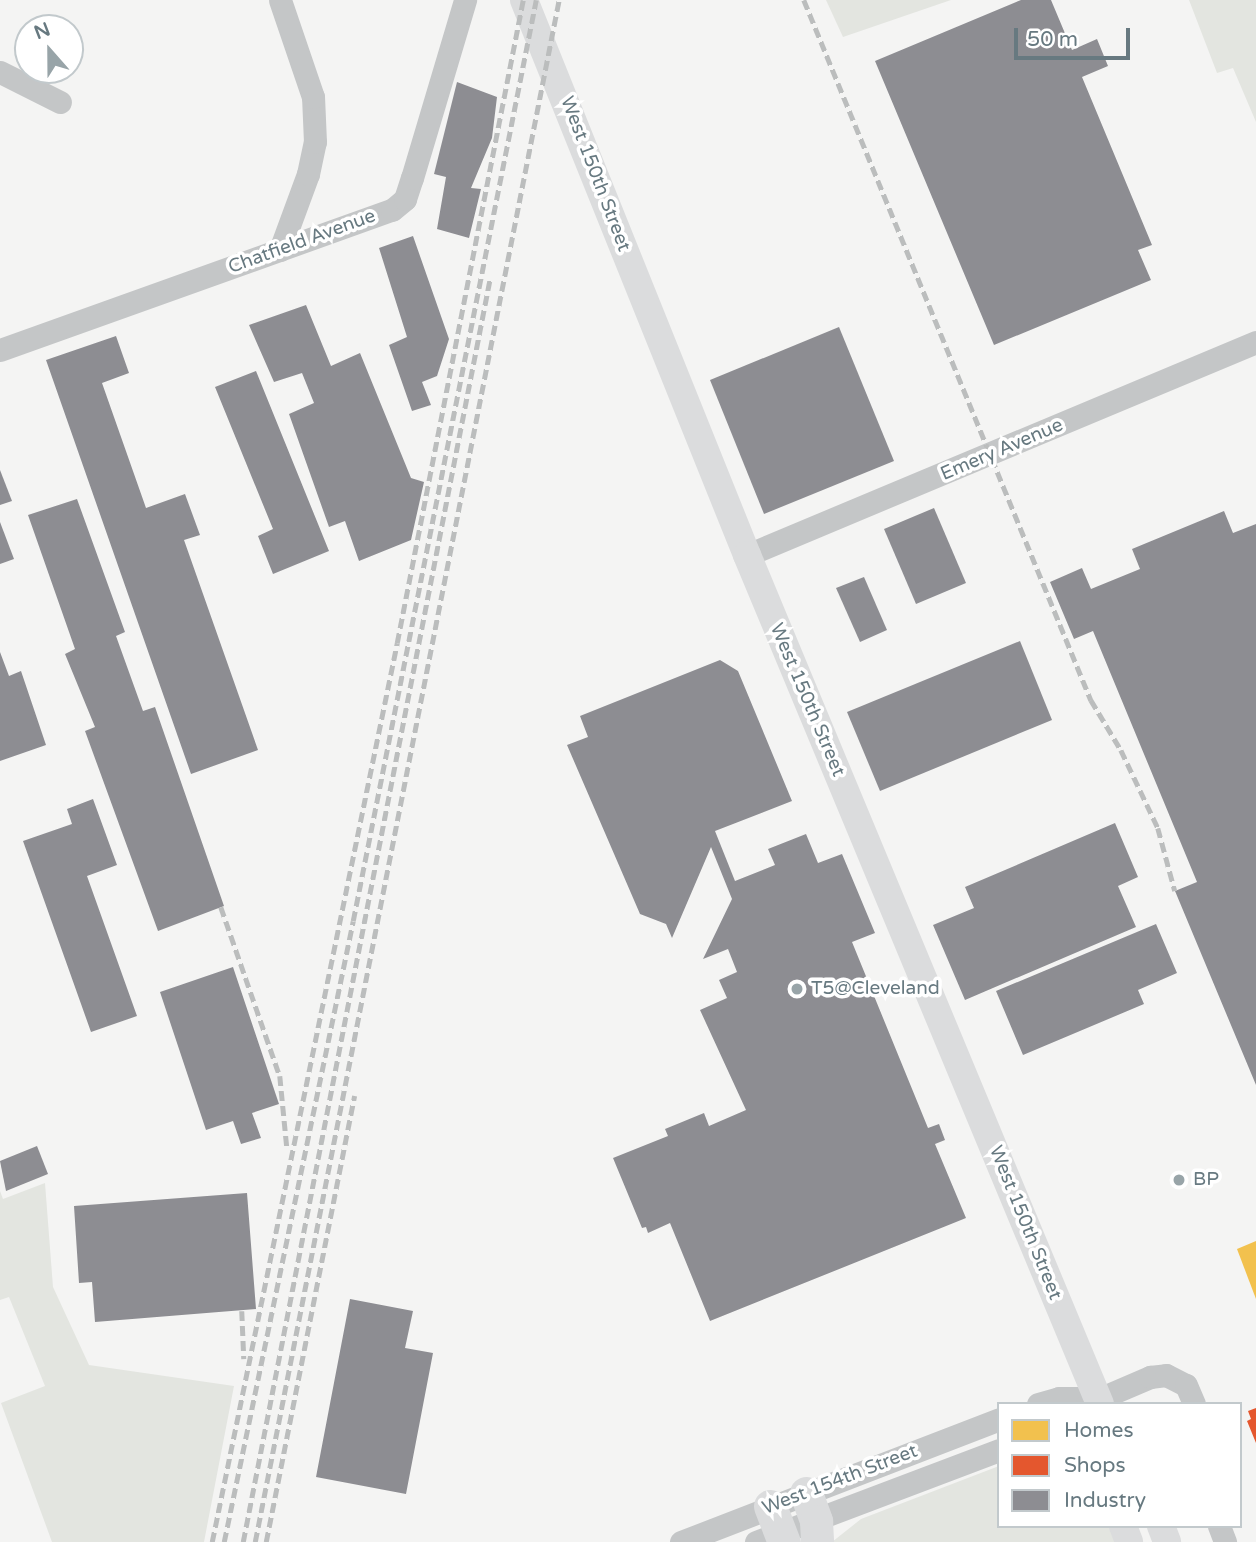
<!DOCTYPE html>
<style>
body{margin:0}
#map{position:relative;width:1256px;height:1542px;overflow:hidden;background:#f4f4f3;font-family:"Varela Round",sans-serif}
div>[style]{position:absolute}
.green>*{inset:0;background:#e3e5e0}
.homes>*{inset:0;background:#f2c14e}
.shops>*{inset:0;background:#e4572e}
.industry>*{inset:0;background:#8d8d92}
.minor>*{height:23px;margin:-11.5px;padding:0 11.5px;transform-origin:11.5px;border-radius:11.5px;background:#c4c6c7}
.major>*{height:28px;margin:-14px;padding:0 14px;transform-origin:14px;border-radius:14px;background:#dbdcdd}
.highway>*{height:33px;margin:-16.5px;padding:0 16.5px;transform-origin:16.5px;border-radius:16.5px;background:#dbdcdd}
.rail>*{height:4.5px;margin-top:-2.25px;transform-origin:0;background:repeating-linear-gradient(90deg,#bbbdbd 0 10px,transparent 0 15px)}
.dots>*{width:19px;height:19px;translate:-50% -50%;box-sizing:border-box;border:4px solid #fff;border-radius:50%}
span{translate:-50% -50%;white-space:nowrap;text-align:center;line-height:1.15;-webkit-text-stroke:7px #fff;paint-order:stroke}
.street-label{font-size:19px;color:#677980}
.poi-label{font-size:19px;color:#677980}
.left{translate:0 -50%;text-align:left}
.legend{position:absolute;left:997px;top:1402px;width:245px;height:126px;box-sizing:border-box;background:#fff;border:2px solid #c2c9cc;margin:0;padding:9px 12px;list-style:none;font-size:21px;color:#677980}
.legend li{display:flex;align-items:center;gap:14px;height:35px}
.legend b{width:35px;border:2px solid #c2c9cc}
.north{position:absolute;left:14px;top:14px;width:70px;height:70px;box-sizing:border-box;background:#fff;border:2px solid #c2c9cc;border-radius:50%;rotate:339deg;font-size:19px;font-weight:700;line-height:28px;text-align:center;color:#677980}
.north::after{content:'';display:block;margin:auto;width:24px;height:32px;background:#98a4a8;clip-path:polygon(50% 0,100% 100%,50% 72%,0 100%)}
.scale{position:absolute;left:1014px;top:28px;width:116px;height:32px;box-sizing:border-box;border:4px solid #677980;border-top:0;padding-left:9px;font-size:21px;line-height:24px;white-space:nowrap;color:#677980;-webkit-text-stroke:5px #fff;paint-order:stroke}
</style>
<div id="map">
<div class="green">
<div style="clip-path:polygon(826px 0,951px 0,843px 37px)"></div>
<div style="clip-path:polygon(1189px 0,1256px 0,1256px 122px,1233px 68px,1217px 73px)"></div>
<div style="clip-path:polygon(45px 1183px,53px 1287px,89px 1365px,234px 1386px,204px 1542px,52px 1542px,1px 1403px,45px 1386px,9px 1297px,0 1300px,0 1191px,3px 1199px)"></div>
<div style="clip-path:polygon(999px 1466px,999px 1526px,1115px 1526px,1122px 1542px,832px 1542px,861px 1519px)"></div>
</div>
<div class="homes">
<div style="clip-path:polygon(1256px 1241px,1256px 1299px,1237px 1249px)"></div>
</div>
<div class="shops">
<div style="clip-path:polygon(1256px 1408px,1256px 1443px,1247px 1421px,1251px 1419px,1248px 1411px)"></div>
</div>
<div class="industry">
<div style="clip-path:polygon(1021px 0,1051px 0,1072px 50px,1097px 39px,1108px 66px,1082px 77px,1152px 245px,1138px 250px,1151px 280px,994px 345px,875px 61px)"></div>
<div style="clip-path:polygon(457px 82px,497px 97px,492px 138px,471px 188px,481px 189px,469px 238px,437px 229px,446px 177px,434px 174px)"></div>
<div style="clip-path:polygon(413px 236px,449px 339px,437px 376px,422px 382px,431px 405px,412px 411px,389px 345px,407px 337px,379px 248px)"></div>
<div style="clip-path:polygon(306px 305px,331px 366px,360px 353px,411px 478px,424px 482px,411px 540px,359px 561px,345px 521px,329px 527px,289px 414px,314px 403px,302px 373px,274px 382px,249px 325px)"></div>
<div style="clip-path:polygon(839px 327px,894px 461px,764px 514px,710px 380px)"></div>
<div style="clip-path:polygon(116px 336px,129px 373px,102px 383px,146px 508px,185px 494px,200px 535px,184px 540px,258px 750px,191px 774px,46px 360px)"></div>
<div style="clip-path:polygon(256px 371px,329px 551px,273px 574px,258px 536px,273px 529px,215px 387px)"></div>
<div style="clip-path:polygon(0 470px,12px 501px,0 505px)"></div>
<div style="clip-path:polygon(77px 499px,125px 632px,116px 636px,143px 711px,155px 707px,224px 906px,158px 931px,85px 731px,95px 727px,65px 654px,75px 649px,28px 515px)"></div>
<div style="clip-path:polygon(934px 508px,966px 583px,916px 604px,884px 529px)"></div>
<div style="clip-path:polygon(1224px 511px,1233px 533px,1256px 524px,1256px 1085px,1175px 891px,1197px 882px,1093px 631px,1074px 639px,1050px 582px,1082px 568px,1091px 589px,1140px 569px,1132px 549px)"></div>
<div style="clip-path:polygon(0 522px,14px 559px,0 564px)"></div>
<div style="clip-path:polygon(864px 577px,887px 630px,860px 642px,836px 588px)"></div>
<div style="clip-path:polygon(1020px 641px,1052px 720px,880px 791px,847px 712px)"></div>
<div style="clip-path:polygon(0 652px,9px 676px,21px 671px,46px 745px,0 761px)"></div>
<div style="clip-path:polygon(720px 660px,738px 671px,792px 801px,715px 831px,735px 881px,775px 865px,768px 849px,806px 834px,818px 863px,842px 854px,875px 933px,852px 942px,928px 1128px,939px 1124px,945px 1140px,935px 1144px,966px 1218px,710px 1321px,670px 1223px,648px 1233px,646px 1227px,642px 1228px,613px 1158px,668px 1136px,665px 1129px,704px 1113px,709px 1126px,746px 1110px,700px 1010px,727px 998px,719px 980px,737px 972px,728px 949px,703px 959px,732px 899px,711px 847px,672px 938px,666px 924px,640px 914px,567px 745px,588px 737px,580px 716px)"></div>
<div style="clip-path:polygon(93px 799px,117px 865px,87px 876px,137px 1016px,91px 1032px,23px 841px,72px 824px,67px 809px)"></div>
<div style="clip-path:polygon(1115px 823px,1138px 877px,1118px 886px,1136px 927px,965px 1000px,933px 925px,974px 908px,965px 887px)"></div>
<div style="clip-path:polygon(1156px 924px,1177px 973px,1138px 990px,1144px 1004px,1023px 1055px,996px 991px)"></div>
<div style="clip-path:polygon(233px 967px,279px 1104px,252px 1113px,261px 1138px,241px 1144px,233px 1121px,206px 1130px,160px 992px)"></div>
<div style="clip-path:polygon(37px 1146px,48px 1174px,6px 1191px,0 1161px)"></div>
<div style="clip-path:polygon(247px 1193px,256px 1309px,95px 1322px,92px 1282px,79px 1283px,74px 1206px)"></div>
<div style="clip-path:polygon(350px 1299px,413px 1311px,405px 1348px,433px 1353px,406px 1494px,316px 1477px)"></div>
</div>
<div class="minor">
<div style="left:0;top:72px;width:67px;rotate:26.6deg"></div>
<div style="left:280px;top:250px;width:81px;rotate:-69.8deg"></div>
<div style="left:308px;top:174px;width:33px;rotate:-78deg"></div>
<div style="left:315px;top:142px;width:45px;rotate:-92.5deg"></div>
<div style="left:313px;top:97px;width:102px;rotate:-108.8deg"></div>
<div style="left:0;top:350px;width:416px;rotate:-19.7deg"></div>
<div style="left:392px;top:210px;width:17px;rotate:-40deg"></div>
<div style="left:405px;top:199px;width:22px;rotate:-72deg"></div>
<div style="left:412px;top:178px;width:186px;rotate:-73.4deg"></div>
<div style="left:747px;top:555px;width:552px;rotate:-22.71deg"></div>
<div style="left:1038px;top:1404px;width:22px;rotate:-16deg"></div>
<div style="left:1059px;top:1398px;width:35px"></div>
<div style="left:1087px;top:1404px;width:69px;rotate:-23.2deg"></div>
<div style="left:1150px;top:1377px;width:16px;rotate:-7deg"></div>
<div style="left:1166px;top:1375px;width:22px;rotate:27deg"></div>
<div style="left:1186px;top:1385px;width:21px;rotate:67deg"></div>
<div style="left:1219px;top:1526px;width:17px;rotate:69deg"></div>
<div style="left:681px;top:1542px;width:341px;rotate:-21.1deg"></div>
<div style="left:756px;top:1542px;width:260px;rotate:-20.7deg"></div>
</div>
<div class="major">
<div style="left:524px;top:0;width:598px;rotate:68.11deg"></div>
<div style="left:747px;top:555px;width:919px;rotate:67.42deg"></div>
<div style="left:1123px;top:1526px;width:17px;rotate:69deg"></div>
<div style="left:1161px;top:1526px;width:17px;rotate:69deg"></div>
</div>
<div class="highway">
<div style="left:806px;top:1493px;width:30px;rotate:70deg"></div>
<div style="left:816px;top:1521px;width:21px;rotate:87deg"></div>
<div style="left:770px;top:1506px;width:39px;rotate:69deg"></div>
</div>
<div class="rail">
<div style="left:804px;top:0;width:757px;rotate:67.71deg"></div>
<div style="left:1091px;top:700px;width:58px;rotate:59deg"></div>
<div style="left:1121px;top:750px;width:86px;rotate:64.6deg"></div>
<div style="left:1158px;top:828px;width:65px;rotate:74.9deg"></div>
<div style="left:221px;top:907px;width:179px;rotate:70.8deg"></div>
<div style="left:280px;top:1076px;width:72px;rotate:84.4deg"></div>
<div style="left:242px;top:1311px;width:48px;rotate:87.6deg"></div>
<div style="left:212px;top:1542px;width:918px;rotate:-78.37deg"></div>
<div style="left:397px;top:643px;width:655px;rotate:-78.91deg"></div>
<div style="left:224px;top:1542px;width:634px;rotate:-78.26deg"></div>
<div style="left:353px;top:921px;width:939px;rotate:-78.76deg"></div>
<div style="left:243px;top:1542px;width:1288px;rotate:-78.94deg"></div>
<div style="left:255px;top:1542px;width:1572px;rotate:-78.85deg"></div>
<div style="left:266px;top:1542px;width:455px;rotate:-78.8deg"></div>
</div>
<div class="dots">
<div style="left:797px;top:989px;background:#98a4a8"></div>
<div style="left:1179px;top:1180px;background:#98a4a8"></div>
</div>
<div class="street-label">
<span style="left:595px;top:174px;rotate:69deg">West 150th Street</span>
<span style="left:302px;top:242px;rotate:-20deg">Chatfield Avenue</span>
<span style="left:1002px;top:450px;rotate:-23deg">Emery Avenue</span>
<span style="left:807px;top:700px;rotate:67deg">West 150th Street</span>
<span style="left:1025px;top:1223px;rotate:68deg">West 150th Street</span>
<span style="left:840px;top:1480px;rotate:-21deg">West 154th Street</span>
</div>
<div class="poi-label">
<span class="left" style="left:811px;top:989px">T5@Cleveland</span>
<span class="left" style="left:1193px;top:1180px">BP</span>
</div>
<ul class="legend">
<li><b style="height:19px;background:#f2c14e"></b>Homes</li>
<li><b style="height:19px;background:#e4572e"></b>Shops</li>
<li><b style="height:19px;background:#8d8d92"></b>Industry</li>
</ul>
<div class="north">N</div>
<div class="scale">50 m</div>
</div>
